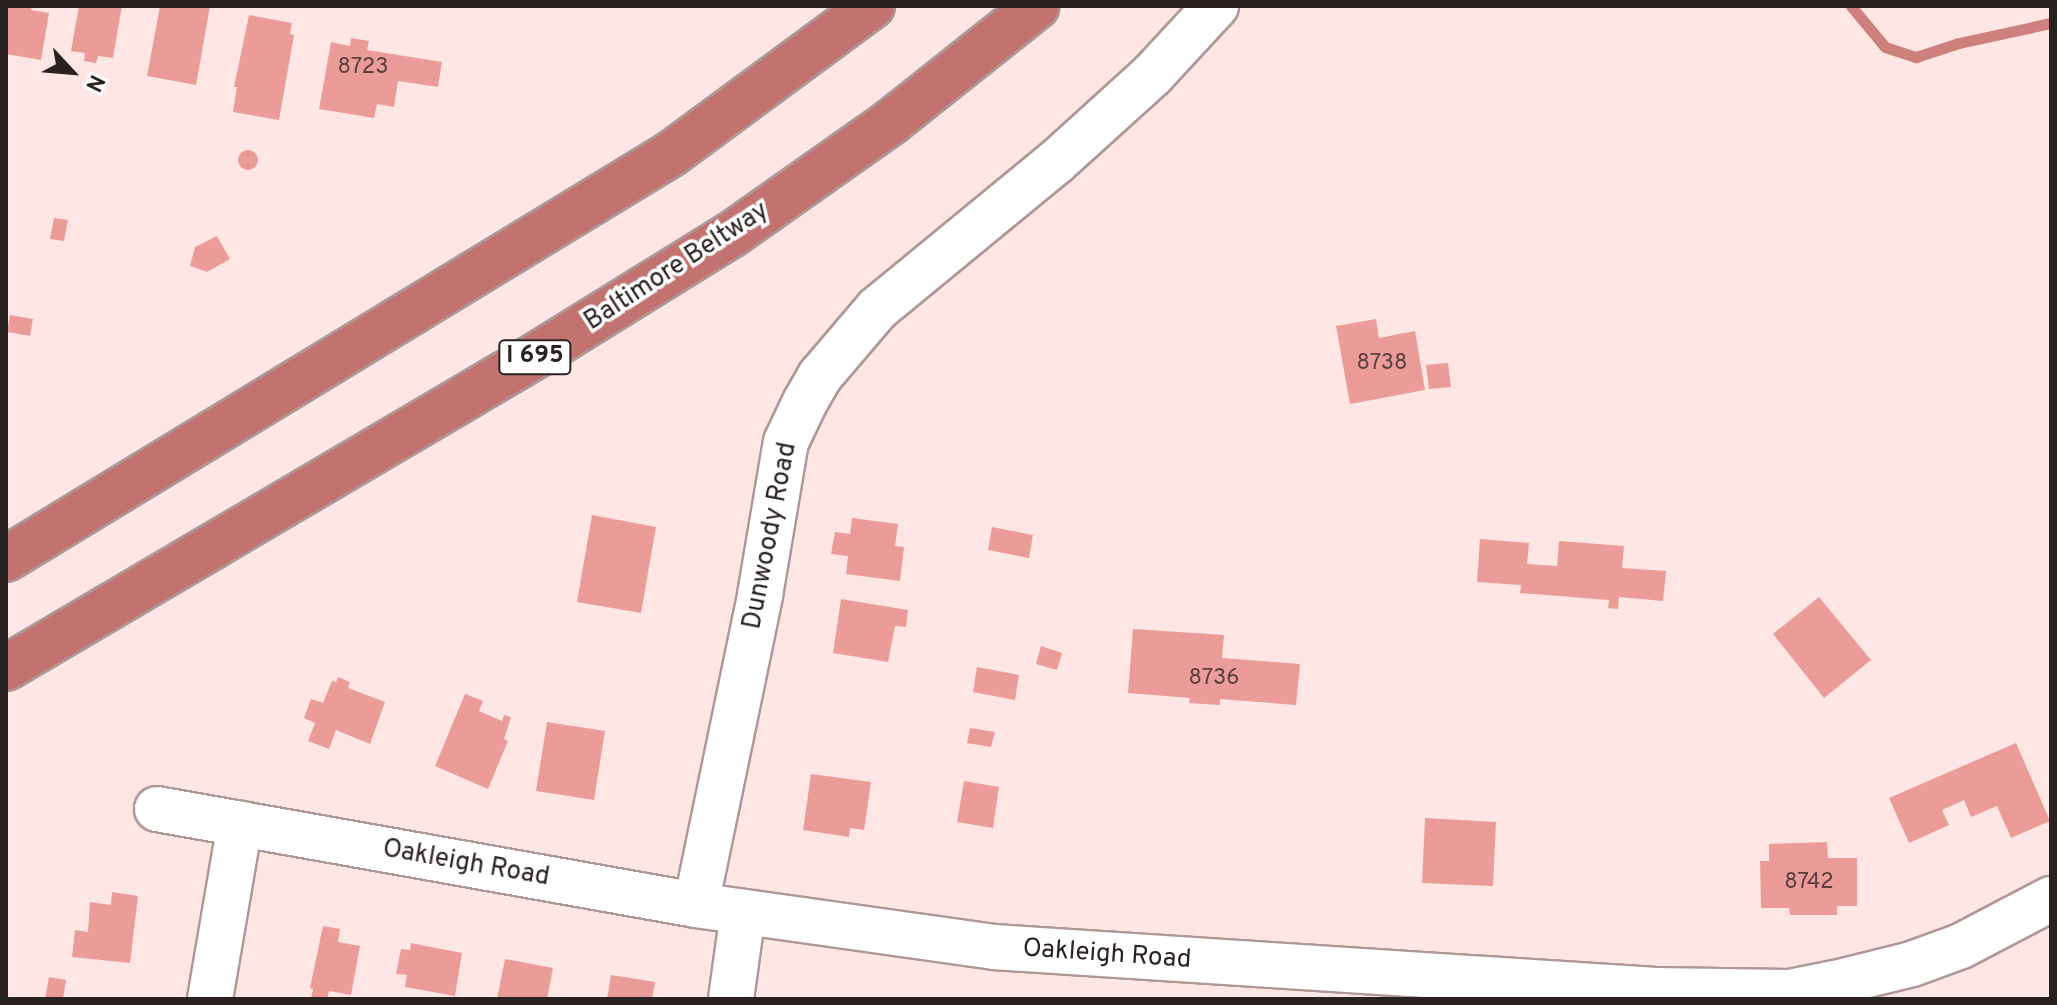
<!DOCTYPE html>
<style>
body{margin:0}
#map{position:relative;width:2057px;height:1005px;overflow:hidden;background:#fde6e4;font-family:Overpass,sans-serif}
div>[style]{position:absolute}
.stream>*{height:11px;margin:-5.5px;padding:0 5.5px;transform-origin:5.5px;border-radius:5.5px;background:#cd807c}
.building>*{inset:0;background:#ec9c98}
.round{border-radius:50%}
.roads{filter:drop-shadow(2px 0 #ae9896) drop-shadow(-2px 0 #ae9896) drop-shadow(0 2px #ae9896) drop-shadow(0 -2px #ae9896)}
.minor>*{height:44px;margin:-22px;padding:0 22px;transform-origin:22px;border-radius:22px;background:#fff}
.highway>*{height:44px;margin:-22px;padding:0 22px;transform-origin:22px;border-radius:22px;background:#c27370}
span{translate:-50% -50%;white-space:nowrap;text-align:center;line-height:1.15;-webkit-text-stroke:7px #fff;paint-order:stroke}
.number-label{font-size:22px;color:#5a403f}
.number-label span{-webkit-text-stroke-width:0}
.shield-label span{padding:2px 6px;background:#fff;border:2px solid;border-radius:6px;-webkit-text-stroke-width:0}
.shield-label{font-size:24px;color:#2a2121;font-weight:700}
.street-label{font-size:26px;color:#2a2121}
.frame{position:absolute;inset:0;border:8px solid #2a2121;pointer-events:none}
.north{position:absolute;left:32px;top:32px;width:80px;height:80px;-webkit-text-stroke:6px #fff;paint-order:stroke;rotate:116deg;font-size:22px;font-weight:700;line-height:32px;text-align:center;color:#2a2121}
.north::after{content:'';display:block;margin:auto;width:28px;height:36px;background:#2a2121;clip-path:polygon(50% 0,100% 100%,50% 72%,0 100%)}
</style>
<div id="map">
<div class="stream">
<div style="left:1851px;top:6px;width:53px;rotate:50.3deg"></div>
<div style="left:1885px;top:47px;width:33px;rotate:18deg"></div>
<div style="left:1916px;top:57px;width:45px;rotate:-18deg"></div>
<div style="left:1959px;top:43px;width:94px;rotate:-12.3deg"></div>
</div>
<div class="building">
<div style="clip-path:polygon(15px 6px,32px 6px,31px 10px,49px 13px,41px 60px,6px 54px,6px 7px)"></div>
<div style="clip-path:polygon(79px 6px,122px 6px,113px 58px,98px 56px,96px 63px,84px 61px,85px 53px,71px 51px)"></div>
<div style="clip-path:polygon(160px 6px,210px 6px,196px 85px,147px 76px)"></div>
<div style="clip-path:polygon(249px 15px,292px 23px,290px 34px,294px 35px,279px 120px,233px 112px,237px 87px,234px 87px)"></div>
<div style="clip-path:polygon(351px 38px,369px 41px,367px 50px,442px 62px,438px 87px,398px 81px,394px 107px,377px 104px,374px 118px,319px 109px,331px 42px,350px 46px)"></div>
<div class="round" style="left:238px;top:150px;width:20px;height:20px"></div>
<div style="clip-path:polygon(54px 218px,68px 220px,64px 241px,50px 239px)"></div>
<div style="clip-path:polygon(217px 236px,230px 259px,207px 272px,190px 266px,195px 247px)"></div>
<div style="clip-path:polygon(10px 315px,33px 319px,30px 336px,7px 332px)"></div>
<div style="clip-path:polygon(1376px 319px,1379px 338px,1415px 331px,1425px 390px,1350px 404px,1336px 326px)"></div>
<div style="clip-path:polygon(1448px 363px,1451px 387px,1429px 389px,1426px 365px)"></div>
<div style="clip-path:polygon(592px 515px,656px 527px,641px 613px,577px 602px)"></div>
<div style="clip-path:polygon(852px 518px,898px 524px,895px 546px,904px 547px,900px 581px,846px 574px,848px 556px,831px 554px,835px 532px,850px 534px)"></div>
<div style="clip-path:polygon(992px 527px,1033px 535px,1029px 558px,988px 550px)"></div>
<div style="clip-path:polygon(1480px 539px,1529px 543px,1527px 564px,1557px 566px,1559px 541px,1624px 546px,1622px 568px,1666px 571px,1663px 601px,1619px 597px,1618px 609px,1608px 608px,1609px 600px,1520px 593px,1521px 585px,1477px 582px)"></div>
<div style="clip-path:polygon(1819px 597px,1871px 660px,1824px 698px,1773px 634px)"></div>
<div style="clip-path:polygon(841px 599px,908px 610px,906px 627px,895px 626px,888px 662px,833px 653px)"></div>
<div style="clip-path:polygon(1133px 629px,1224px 635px,1222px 658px,1300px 664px,1296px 705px,1220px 699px,1220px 705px,1189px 703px,1190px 698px,1128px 693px)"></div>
<div style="clip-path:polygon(1041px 646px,1062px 653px,1057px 670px,1036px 664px)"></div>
<div style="clip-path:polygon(977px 667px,1019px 675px,1015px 700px,973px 692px)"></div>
<div style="clip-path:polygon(338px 677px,350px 682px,348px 688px,385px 702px,370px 744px,336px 730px,329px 749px,308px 741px,315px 723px,304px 718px,311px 699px,323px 703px,332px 681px,336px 682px)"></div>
<div style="clip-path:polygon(465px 694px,483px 701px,479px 711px,502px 721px,504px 715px,511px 717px,504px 739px,508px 741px,488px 789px,435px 766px)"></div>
<div style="clip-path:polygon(547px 722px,605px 731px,594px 800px,536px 791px)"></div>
<div style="clip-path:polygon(970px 728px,995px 732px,991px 747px,967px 743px)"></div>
<div style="clip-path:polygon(2016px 743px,2050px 821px,2011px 838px,1997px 806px,1971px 817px,1964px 800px,1942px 810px,1949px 825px,1909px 843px,1889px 798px)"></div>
<div style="clip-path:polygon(811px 774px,871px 782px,864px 830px,850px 828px,849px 837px,803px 830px)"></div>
<div style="clip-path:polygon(964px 781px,999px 787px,993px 828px,957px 822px)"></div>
<div style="clip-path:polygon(1425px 818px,1496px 822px,1493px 886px,1422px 883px)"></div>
<div style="clip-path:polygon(1827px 842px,1828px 858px,1857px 858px,1857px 906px,1837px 906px,1837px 915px,1790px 915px,1789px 908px,1761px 908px,1760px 861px,1769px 861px,1769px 844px)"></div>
<div style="clip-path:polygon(112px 892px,138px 896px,130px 963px,72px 957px,75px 930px,88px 932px,90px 902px,111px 905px)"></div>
<div style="clip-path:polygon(323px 926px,340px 929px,338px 942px,360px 946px,351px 995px,329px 991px,327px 999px,311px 999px,313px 989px,310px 988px)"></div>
<div style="clip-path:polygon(411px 943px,462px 953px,455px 996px,405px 987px,407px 975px,396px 974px,401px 949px,410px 950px)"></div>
<div style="clip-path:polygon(505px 959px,553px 968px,547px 999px,497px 999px)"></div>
<div style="clip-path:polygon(611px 975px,655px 982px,652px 999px,607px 999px)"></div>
<div style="clip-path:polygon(49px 977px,66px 980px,63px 999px,45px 999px)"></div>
</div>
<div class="roads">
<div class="minor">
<div style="left:157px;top:809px;width:547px;rotate:10.1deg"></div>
<div style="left:696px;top:905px;width:301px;rotate:8deg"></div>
<div style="left:994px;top:947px;width:663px;rotate:3.72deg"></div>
<div style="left:1656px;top:990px;width:133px;rotate:0.9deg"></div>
<div style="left:1789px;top:992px;width:47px;rotate:-11.1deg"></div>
<div style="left:1835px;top:983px;width:79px;rotate:-13.9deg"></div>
<div style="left:1912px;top:964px;width:52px;rotate:-20.2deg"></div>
<div style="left:1961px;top:946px;width:102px;rotate:-27.6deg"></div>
<div style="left:696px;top:905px;width:317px;rotate:-78.3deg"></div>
<div style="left:760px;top:595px;width:155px;rotate:-80.4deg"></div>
<div style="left:786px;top:442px;width:44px;rotate:-64.6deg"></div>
<div style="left:805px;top:402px;width:30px;rotate:-60deg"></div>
<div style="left:820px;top:376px;width:88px;rotate:-49.6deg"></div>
<div style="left:877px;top:309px;width:230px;rotate:-39.4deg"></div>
<div style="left:1055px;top:163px;width:132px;rotate:-42.2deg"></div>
<div style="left:1153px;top:74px;width:93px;rotate:-47.2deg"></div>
<div style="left:210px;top:999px;width:178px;rotate:-80.3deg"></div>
<div style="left:731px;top:999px;width:88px;rotate:-82.1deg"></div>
</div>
<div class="highway">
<div style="left:6px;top:559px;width:779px;rotate:-31.34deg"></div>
<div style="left:671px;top:154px;width:250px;rotate:-36.4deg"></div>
<div style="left:6px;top:668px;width:622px;rotate:-30.52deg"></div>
<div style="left:542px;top:352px;width:222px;rotate:-31.8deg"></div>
<div style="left:731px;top:235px;width:196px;rotate:-35.2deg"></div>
<div style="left:891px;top:122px;width:186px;rotate:-38.5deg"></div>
</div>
</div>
<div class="number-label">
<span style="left:363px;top:68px">8723</span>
<span style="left:1382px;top:364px">8738</span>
<span style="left:1214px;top:679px">8736</span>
<span style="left:1809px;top:883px">8742</span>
</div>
<div class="shield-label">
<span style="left:535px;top:357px">I 695</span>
</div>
<div class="street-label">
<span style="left:677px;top:267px;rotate:-33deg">Baltimore Beltway</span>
<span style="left:771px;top:536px;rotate:-79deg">Dunwoody Road</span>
<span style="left:466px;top:864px;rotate:10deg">Oakleigh Road</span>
<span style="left:1107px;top:955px;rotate:4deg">Oakleigh Road</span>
</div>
<div class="frame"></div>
<div class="north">N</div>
</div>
